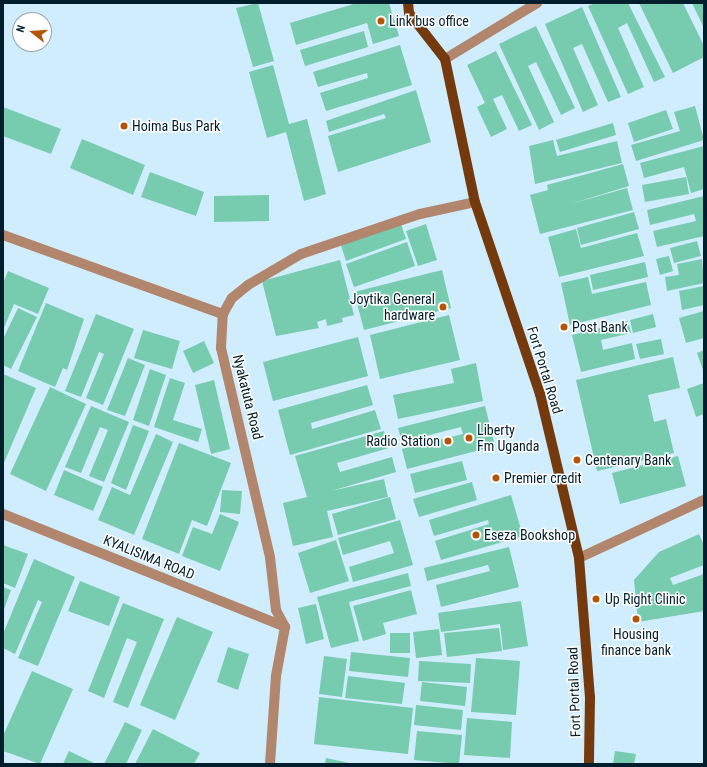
<!DOCTYPE html>
<style>
body{margin:0}
#map{position:relative;width:707px;height:767px;overflow:hidden;background:#cfedfc;font-family:"Roboto Condensed",sans-serif}
div>[style]{position:absolute}
.building>*{inset:0;background:#77cbaf}
.street>*{height:10px;margin:-5px;padding:0 5px;transform-origin:5px;border-radius:5px;background:#b2866d}
.primary>*{height:10px;margin:-5px;padding:0 5px;transform-origin:5px;border-radius:5px;background:#75390e}
.dots>*{width:11px;height:11px;translate:-50% -50%;box-sizing:border-box;border:2px solid #fff;border-radius:50%}
span{translate:-50% -50%;white-space:nowrap;text-align:center;line-height:1.15;-webkit-text-stroke:3px #fff;paint-order:stroke}
.poi-label{font-size:14px;color:#001e2c}
.left{translate:0 -50%;text-align:left}
.right{translate:-100% -50%;text-align:right}
.street-label{font-size:14px;color:#001e2c}
.frame{position:absolute;inset:0;border:4px solid #001e2c;pointer-events:none}
.north{position:absolute;left:12px;top:12px;width:40px;height:40px;box-sizing:border-box;background:#fff;border:1px solid #99a5ab;border-radius:50%;rotate:287deg;font-size:11px;font-weight:700;line-height:16px;text-align:center;color:#001e2c}
.north::after{content:'';display:block;margin:auto;width:14px;height:18px;background:#b35504;clip-path:polygon(50% 0,100% 100%,50% 72%,0 100%)}
</style>
<div id="map">
<div class="building">
<div style="clip-path:polygon(258px 3px,274px 61px,253px 67px,236px 8px)"></div>
<div style="clip-path:polygon(357px 3px,389px 3px,399px 36px,373px 44px,367px 23px,296px 45px,290px 23px)"></div>
<div style="clip-path:polygon(595px 3px,628px 3px,665px 77px,654px 82px,627px 23px,618px 28px,644px 87px,628px 94px,588px 6px)"></div>
<div style="clip-path:polygon(639px 3px,683px 3px,704px 46px,704px 57px,673px 73px)"></div>
<div style="clip-path:polygon(692px 3px,704px 3px,704px 28px)"></div>
<div style="clip-path:polygon(582px 7px,621px 97px,608px 102px,582px 44px,573px 48px,598px 105px,583px 112px,545px 24px)"></div>
<div style="clip-path:polygon(536px 26px,575px 108px,561px 115px,536px 62px,528px 66px,554px 122px,539px 130px,499px 44px)"></div>
<div style="clip-path:polygon(364px 31px,368px 47px,305px 66px,300px 50px)"></div>
<div style="clip-path:polygon(400px 45px,412px 85px,326px 111px,320px 93px,368px 78px,367px 73px,318px 87px,313px 72px)"></div>
<div style="clip-path:polygon(496px 51px,532px 125px,519px 131px,502px 95px,493px 99px,507px 129px,491px 137px,477px 107px,485px 103px,467px 65px)"></div>
<div style="clip-path:polygon(273px 65px,289px 124px,307px 119px,326px 194px,304px 201px,286px 132px,267px 138px,249px 72px)"></div>
<div style="clip-path:polygon(416px 90px,431px 142px,338px 172px,328px 136px,386px 118px,384px 114px,329px 132px,326px 121px)"></div>
<div style="clip-path:polygon(695px 106px,704px 140px,636px 161px,631px 145px,680px 131px,674px 112px)"></div>
<div style="clip-path:polygon(3px 107px,61px 129px,51px 154px,3px 136px)"></div>
<div style="clip-path:polygon(666px 110px,673px 129px,634px 142px,628px 123px)"></div>
<div style="clip-path:polygon(613px 123px,616px 135px,560px 152px,556px 140px)"></div>
<div style="clip-path:polygon(82px 139px,145px 165px,133px 195px,70px 168px)"></div>
<div style="clip-path:polygon(553px 140px,557px 156px,617px 141px,622px 163px,535px 184px,529px 146px)"></div>
<div style="clip-path:polygon(704px 146px,704px 189px,691px 193px,684px 167px,644px 178px,640px 163px)"></div>
<div style="clip-path:polygon(623px 164px,629px 186px,567px 205px,627px 188px,633px 210px,540px 234px,530px 195px,548px 190px,547px 185px)"></div>
<div style="clip-path:polygon(150px 172px,204px 192px,196px 216px,141px 197px)"></div>
<div style="clip-path:polygon(686px 177px,689px 194px,645px 202px,642px 185px)"></div>
<div style="clip-path:polygon(269px 195px,269px 221px,214px 222px,214px 196px)"></div>
<div style="clip-path:polygon(704px 196px,704px 236px,657px 247px,653px 231px,696px 221px,694px 214px,650px 225px,647px 210px)"></div>
<div style="clip-path:polygon(634px 212px,639px 229px,581px 245px,577px 228px)"></div>
<div style="clip-path:polygon(400px 221px,406px 239px,346px 261px,340px 242px)"></div>
<div style="clip-path:polygon(426px 224px,437px 260px,418px 266px,406px 231px)"></div>
<div style="clip-path:polygon(576px 229px,581px 248px,637px 233px,644px 256px,559px 277px,548px 237px)"></div>
<div style="clip-path:polygon(697px 241px,701px 256px,674px 263px,670px 248px)"></div>
<div style="clip-path:polygon(407px 242px,415px 266px,354px 287px,346px 264px)"></div>
<div style="clip-path:polygon(669px 256px,673px 271px,660px 275px,656px 259px)"></div>
<div style="clip-path:polygon(702px 259px,704px 283px,667px 291px,665px 277px,679px 275px,677px 264px)"></div>
<div style="clip-path:polygon(340px 260px,354px 315px,342px 318px,343px 322px,327px 326px,326px 319px,317px 322px,319px 328px,276px 336px,262px 281px)"></div>
<div style="clip-path:polygon(645px 262px,648px 277px,593px 290px,590px 275px)"></div>
<div style="clip-path:polygon(442px 270px,451px 308px,364px 330px,354px 292px)"></div>
<div style="clip-path:polygon(8px 271px,49px 288px,38px 314px,14px 304px,3px 330px,3px 283px)"></div>
<div style="clip-path:polygon(588px 277px,592px 294px,646px 282px,651px 305px,570px 325px,561px 283px)"></div>
<div style="clip-path:polygon(704px 286px,704px 305px,682px 310px,679px 291px)"></div>
<div style="clip-path:polygon(46px 303px,84px 319px,67px 370px,63px 368px,55px 387px,18px 371px)"></div>
<div style="clip-path:polygon(18px 308px,37px 317px,11px 369px,3px 365px,3px 339px)"></div>
<div style="clip-path:polygon(704px 311px,704px 338px,686px 343px,679px 318px)"></div>
<div style="clip-path:polygon(96px 314px,134px 329px,103px 405px,86px 398px,104px 354px,99px 352px,81px 397px,65px 391px)"></div>
<div style="clip-path:polygon(653px 314px,656px 327px,633px 333px,630px 320px)"></div>
<div style="clip-path:polygon(449px 315px,460px 360px,380px 379px,370px 335px)"></div>
<div style="clip-path:polygon(628px 321px,631px 333px,601px 340px,603px 350px,632px 343px,635px 359px,581px 372px,572px 335px)"></div>
<div style="clip-path:polygon(143px 330px,180px 341px,172px 369px,134px 358px)"></div>
<div style="clip-path:polygon(358px 337px,368px 376px,273px 401px,263px 362px)"></div>
<div style="clip-path:polygon(661px 339px,664px 354px,640px 359px,636px 344px)"></div>
<div style="clip-path:polygon(204px 341px,214px 363px,193px 373px,183px 351px)"></div>
<div style="clip-path:polygon(704px 350px,704px 373px,697px 353px)"></div>
<div style="clip-path:polygon(673px 357px,680px 388px,648px 395px,654px 422px,666px 419px,674px 453px,597px 471px,576px 380px)"></div>
<div style="clip-path:polygon(128px 358px,145px 365px,125px 416px,107px 410px)"></div>
<div style="clip-path:polygon(476px 363px,483px 401px,398px 419px,393px 395px,454px 383px,451px 369px)"></div>
<div style="clip-path:polygon(150px 369px,166px 375px,149px 426px,133px 420px)"></div>
<div style="clip-path:polygon(3px 374px,36px 388px,3px 465px)"></div>
<div style="clip-path:polygon(170px 378px,185px 383px,173px 420px,202px 429px,198px 442px,154px 427px)"></div>
<div style="clip-path:polygon(214px 380px,230px 449px,211px 454px,195px 385px)"></div>
<div style="clip-path:polygon(704px 383px,704px 414px,696px 417px,687px 389px)"></div>
<div style="clip-path:polygon(367px 385px,373px 405px,311px 423px,312px 429px,375px 410px,381px 429px,290px 455px,278px 410px)"></div>
<div style="clip-path:polygon(50px 387px,86px 404px,46px 491px,10px 474px)"></div>
<div style="clip-path:polygon(91px 406px,129px 422px,104px 482px,89px 476px,108px 430px,100px 427px,81px 473px,65px 467px)"></div>
<div style="clip-path:polygon(485px 406px,495px 446px,407px 469px,402px 449px,463px 434px,461px 427px,402px 442px,398px 428px)"></div>
<div style="clip-path:polygon(133px 425px,149px 431px,126px 490px,111px 483px)"></div>
<div style="clip-path:polygon(384px 431px,389px 448px,337px 463px,340px 472px,392px 457px,396px 472px,331px 491px,384px 479px,388px 497px,327px 511px,333px 537px,293px 546px,283px 503px,307px 497px,295px 456px)"></div>
<div style="clip-path:polygon(156px 434px,173px 442px,134px 535px,98px 520px,112px 487px,130px 495px)"></div>
<div style="clip-path:polygon(179px 443px,231px 463px,207px 526px,192px 520px,179px 554px,142px 539px)"></div>
<div style="clip-path:polygon(678px 456px,686px 486px,620px 504px,612px 473px)"></div>
<div style="clip-path:polygon(462px 461px,467px 480px,415px 493px,410px 474px)"></div>
<div style="clip-path:polygon(64px 470px,103px 487px,93px 511px,54px 495px)"></div>
<div style="clip-path:polygon(472px 482px,477px 500px,419px 517px,413px 499px)"></div>
<div style="clip-path:polygon(222px 490px,242px 491px,240px 514px,220px 512px)"></div>
<div style="clip-path:polygon(511px 495px,523px 536px,441px 560px,435px 541px,489px 524px,488px 520px,434px 536px,429px 520px)"></div>
<div style="clip-path:polygon(390px 497px,396px 519px,338px 535px,332px 514px)"></div>
<div style="clip-path:polygon(220px 514px,239px 522px,220px 571px,182px 556px,193px 527px,212px 534px)"></div>
<div style="clip-path:polygon(400px 520px,413px 565px,353px 582px,349px 567px,394px 553px,390px 541px,343px 555px,338px 538px)"></div>
<div style="clip-path:polygon(699px 534px,704px 545px,704px 565px,670px 578px,673px 585px,704px 574px,704px 611px,638px 622px,634px 580px,659px 552px)"></div>
<div style="clip-path:polygon(336px 540px,349px 581px,310px 593px,298px 553px)"></div>
<div style="clip-path:polygon(3px 545px,28px 554px,15px 588px,3px 583px)"></div>
<div style="clip-path:polygon(509px 547px,519px 587px,441px 607px,436px 585px,490px 571px,488px 565px,427px 581px,424px 568px)"></div>
<div style="clip-path:polygon(34px 559px,75px 577px,38px 666px,18px 658px,42px 602px,38px 600px,15px 654px,3px 648px,3px 634px)"></div>
<div style="clip-path:polygon(408px 573px,411px 586px,349px 602px,359px 641px,331px 648px,317px 597px)"></div>
<div style="clip-path:polygon(80px 581px,120px 597px,109px 626px,68px 611px)"></div>
<div style="clip-path:polygon(3px 587px,11px 590px,3px 612px)"></div>
<div style="clip-path:polygon(411px 590px,417px 614px,383px 623px,386px 634px,363px 641px,353px 606px)"></div>
<div style="clip-path:polygon(521px 601px,528px 646px,503px 650px,500px 624px,441px 632px,438px 613px)"></div>
<div style="clip-path:polygon(123px 603px,164px 619px,128px 708px,113px 702px,137px 642px,127px 638px,104px 698px,88px 691px)"></div>
<div style="clip-path:polygon(316px 604px,324px 639px,306px 644px,298px 608px)"></div>
<div style="clip-path:polygon(177px 617px,213px 632px,175px 720px,140px 705px)"></div>
<div style="clip-path:polygon(499px 628px,502px 651px,447px 657px,444px 633px)"></div>
<div style="clip-path:polygon(439px 629px,442px 655px,416px 658px,413px 632px)"></div>
<div style="clip-path:polygon(390px 633px,410px 633px,410px 653px,390px 653px)"></div>
<div style="clip-path:polygon(228px 647px,249px 654px,238px 690px,217px 682px)"></div>
<div style="clip-path:polygon(351px 652px,410px 658px,408px 677px,349px 671px)"></div>
<div style="clip-path:polygon(324px 656px,347px 659px,342px 697px,319px 694px)"></div>
<div style="clip-path:polygon(476px 658px,520px 661px,516px 715px,471px 712px)"></div>
<div style="clip-path:polygon(419px 661px,471px 664px,470px 683px,418px 681px)"></div>
<div style="clip-path:polygon(32px 671px,73px 689px,40px 764px,3px 751px,3px 736px)"></div>
<div style="clip-path:polygon(348px 676px,405px 683px,402px 704px,345px 698px)"></div>
<div style="clip-path:polygon(422px 682px,467px 687px,465px 706px,420px 701px)"></div>
<div style="clip-path:polygon(319px 697px,413px 708px,408px 754px,314px 744px)"></div>
<div style="clip-path:polygon(416px 705px,463px 710px,461px 730px,414px 725px)"></div>
<div style="clip-path:polygon(467px 718px,512px 722px,510px 758px,464px 755px)"></div>
<div style="clip-path:polygon(125px 722px,142px 730px,126px 764px,104px 764px)"></div>
<div style="clip-path:polygon(153px 729px,200px 753px,194px 764px,135px 764px)"></div>
<div style="clip-path:polygon(417px 731px,462px 735px,459px 764px,414px 760px)"></div>
<div style="clip-path:polygon(69px 751px,96px 764px,63px 764px)"></div>
<div style="clip-path:polygon(615px 751px,636px 754px,634px 764px,613px 764px)"></div>
<div style="clip-path:polygon(326px 758px,349px 763px,349px 764px,325px 764px)"></div>
</div>
<div class="street">
<div style="left:445px;top:59px;width:108px;rotate:-31.3deg"></div>
<div style="left:3px;top:235px;width:234px;rotate:19.8deg"></div>
<div style="left:3px;top:514px;width:304px;rotate:21.8deg"></div>
<div style="left:579px;top:558px;width:138px;rotate:-24.9deg"></div>
<div style="left:270px;top:764px;width:88px;rotate:-86.1deg"></div>
<div style="left:276px;top:676px;width:50px;rotate:-79.6deg"></div>
<div style="left:285px;top:627px;width:19px;rotate:-118deg"></div>
<div style="left:276px;top:610px;width:53px;rotate:-96.5deg"></div>
<div style="left:270px;top:557px;width:215px;rotate:-103.2deg"></div>
<div style="left:221px;top:348px;width:34px;rotate:-87deg"></div>
<div style="left:223px;top:314px;width:18px;rotate:-61deg"></div>
<div style="left:232px;top:298px;width:21px;rotate:-39deg"></div>
<div style="left:248px;top:285px;width:61px;rotate:-30.3deg"></div>
<div style="left:301px;top:254px;width:126px;rotate:-18.6deg"></div>
<div style="left:420px;top:214px;width:56px;rotate:-12.3deg"></div>
</div>
<div class="primary">
<div style="left:408px;top:3px;width:10px;rotate:84deg"></div>
<div style="left:409px;top:13px;width:58px;rotate:52deg"></div>
<div style="left:445px;top:59px;width:146px;rotate:78.2deg"></div>
<div style="left:475px;top:202px;width:203px;rotate:71.3deg"></div>
<div style="left:540px;top:394px;width:169px;rotate:76.6deg"></div>
<div style="left:579px;top:558px;width:139px;rotate:85.5deg"></div>
<div style="left:590px;top:697px;width:67px;rotate:90.9deg"></div>
</div>
<div class="dots">
<div style="left:381px;top:21px;background:#b35504"></div>
<div style="left:124px;top:126px;background:#b35504"></div>
<div style="left:443px;top:307px;background:#b35504"></div>
<div style="left:564px;top:327px;background:#b35504"></div>
<div style="left:469px;top:438px;background:#b35504"></div>
<div style="left:448px;top:441px;background:#b35504"></div>
<div style="left:577px;top:460px;background:#b35504"></div>
<div style="left:496px;top:478px;background:#b35504"></div>
<div style="left:476px;top:535px;background:#b35504"></div>
<div style="left:596px;top:599px;background:#b35504"></div>
<div style="left:636px;top:619px;background:#b35504"></div>
</div>
<div class="poi-label">
<span class="left" style="left:389px;top:21px">Link bus office</span>
<span class="left" style="left:132px;top:126px">Hoima Bus Park</span>
<span class="right" style="left:435px;top:307px">Joytika General<br>hardware</span>
<span class="left" style="left:572px;top:327px">Post Bank</span>
<span class="left" style="left:477px;top:438px">Liberty<br>Fm Uganda</span>
<span class="right" style="left:440px;top:441px">Radio Station</span>
<span class="left" style="left:585px;top:460px">Centenary Bank</span>
<span class="left" style="left:504px;top:478px">Premier credit</span>
<span class="left" style="left:484px;top:535px">Eseza Bookshop</span>
<span class="left" style="left:605px;top:599px">Up Right Clinic</span>
<span style="left:636px;top:642px">Housing<br>finance bank</span>
</div>
<div class="street-label">
<span style="left:545px;top:370px;rotate:73deg">Fort Portal Road</span>
<span style="left:248px;top:397px;rotate:76deg">Nyakatuta Road</span>
<span style="left:149px;top:557px;rotate:22deg">KYALISIMA ROAD</span>
<span style="left:574px;top:692px;rotate:-92deg">Fort Portal Road</span>
</div>
<div class="frame"></div>
<div class="north">N</div>
</div>
